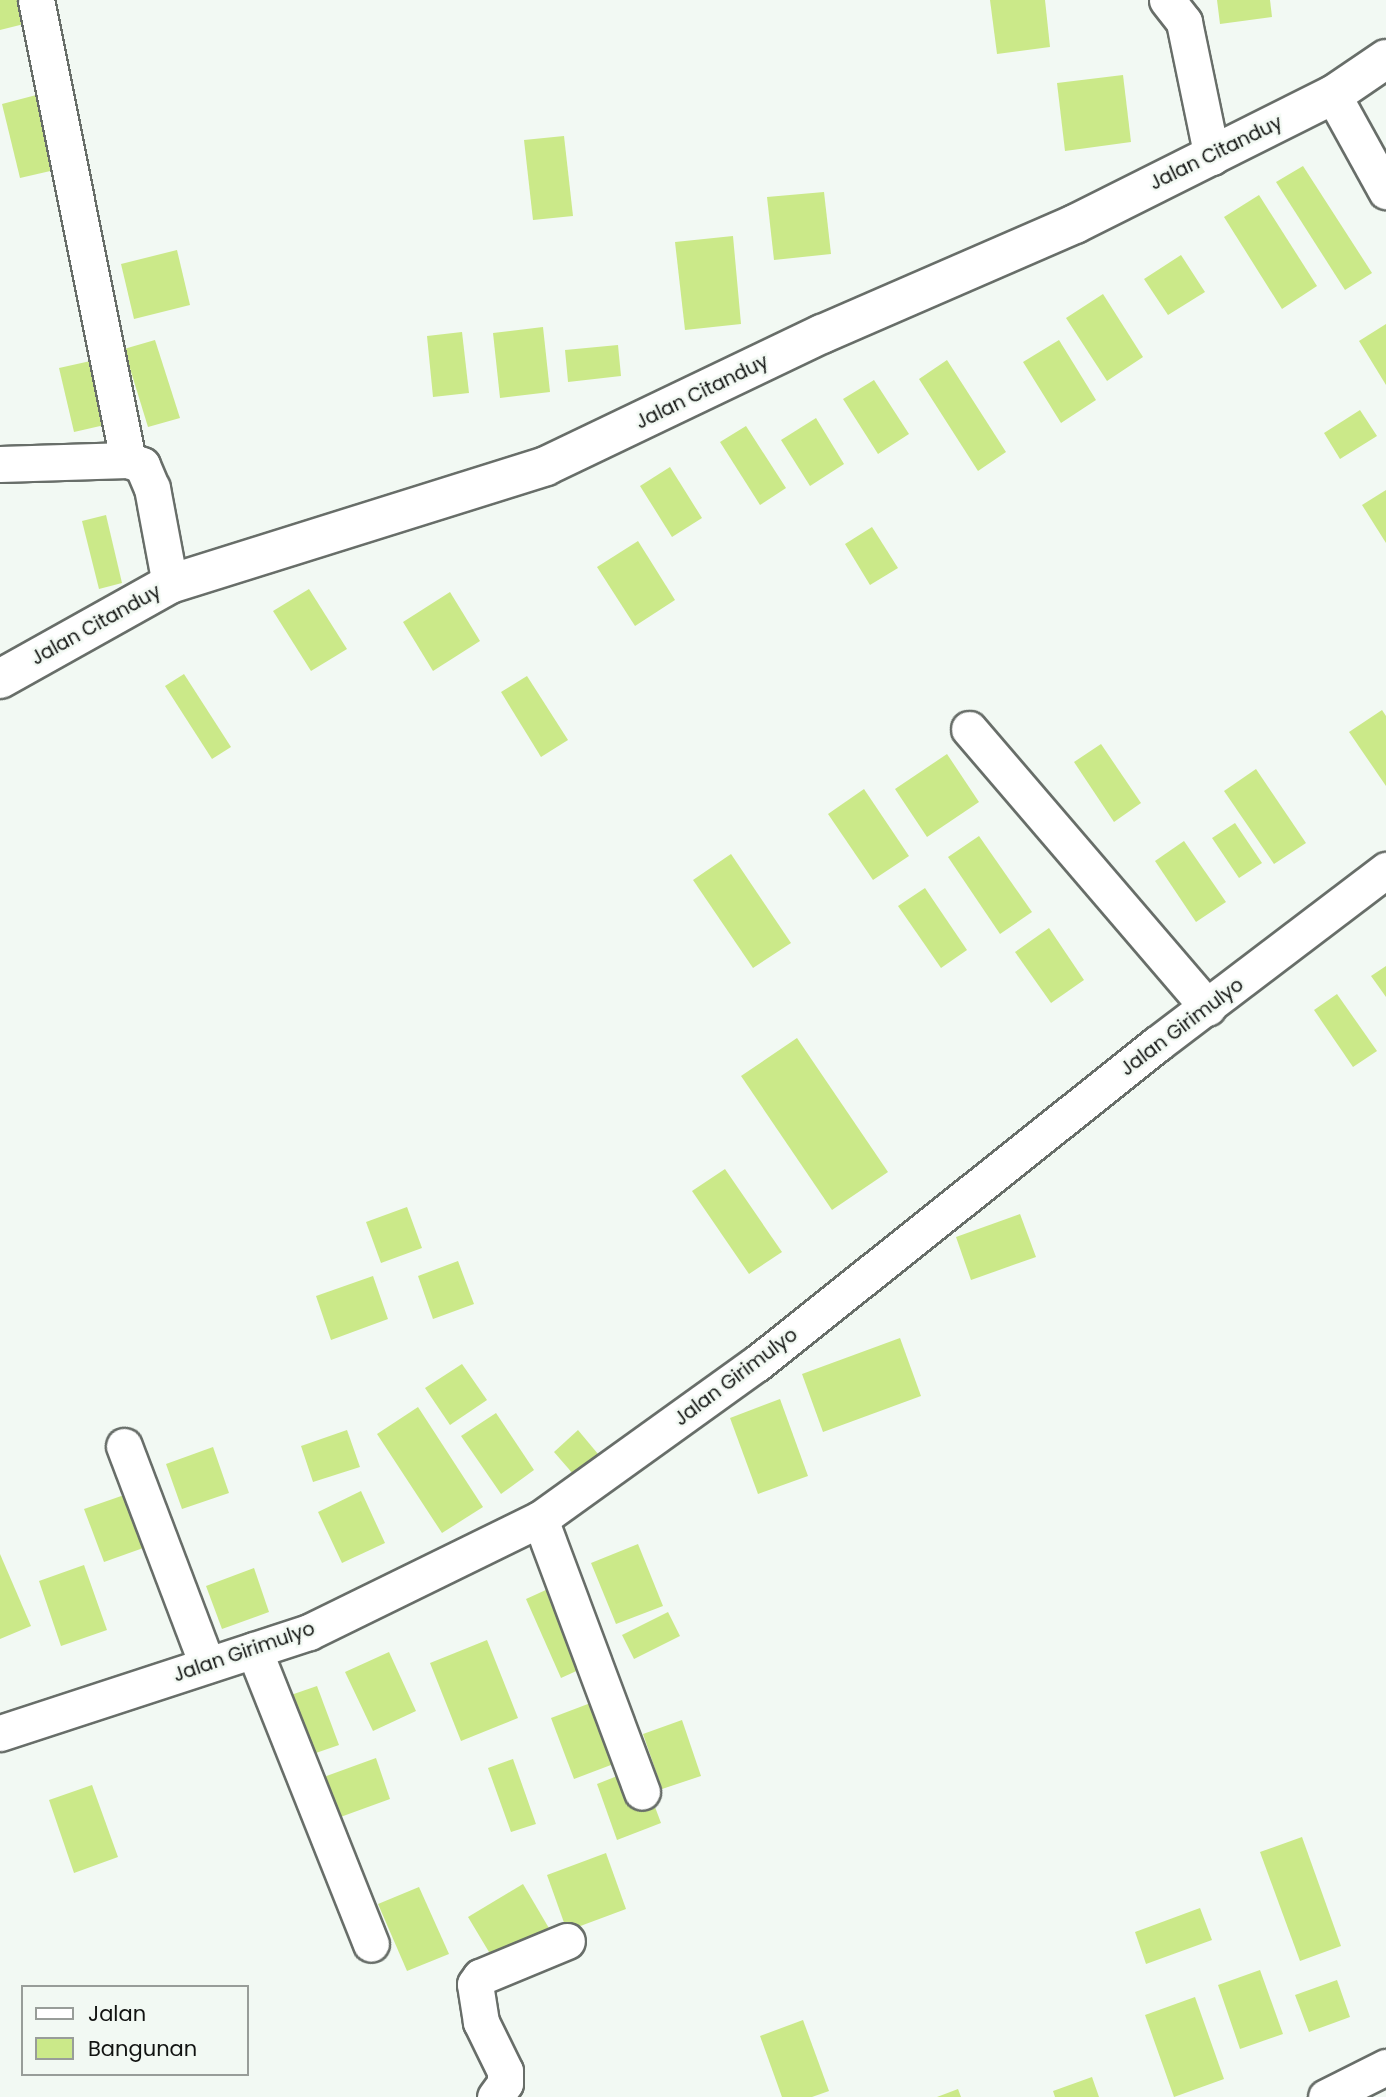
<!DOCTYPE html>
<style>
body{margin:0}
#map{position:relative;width:1386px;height:2097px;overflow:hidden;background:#f2f9f3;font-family:Poppins,sans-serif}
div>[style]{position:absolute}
.building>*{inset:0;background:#cbe989}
.roads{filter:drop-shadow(2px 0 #686e69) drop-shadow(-2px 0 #686e69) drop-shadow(0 2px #686e69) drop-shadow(0 -2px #686e69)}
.minor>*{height:35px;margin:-17.5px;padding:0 17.5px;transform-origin:17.5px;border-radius:17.5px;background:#fff}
.tertiary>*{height:38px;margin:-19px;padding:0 19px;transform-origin:19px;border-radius:19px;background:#fff}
span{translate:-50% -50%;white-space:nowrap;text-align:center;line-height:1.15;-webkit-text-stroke:5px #f2f9f3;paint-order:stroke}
.street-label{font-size:19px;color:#111311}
.legend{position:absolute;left:21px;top:1985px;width:228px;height:91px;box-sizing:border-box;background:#f2f9f3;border:2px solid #989d99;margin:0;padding:9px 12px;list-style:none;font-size:21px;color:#111311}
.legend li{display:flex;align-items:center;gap:14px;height:35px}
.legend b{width:35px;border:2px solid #989d99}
</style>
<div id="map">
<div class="building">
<div style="clip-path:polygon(0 0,18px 0,24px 24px,0 30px)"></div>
<div style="clip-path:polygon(990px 0,1045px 0,1050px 47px,997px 54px)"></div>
<div style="clip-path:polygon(1217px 0,1270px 0,1272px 17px,1220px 24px)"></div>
<div style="clip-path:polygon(1123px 75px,1131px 142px,1065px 151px,1057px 83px)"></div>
<div style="clip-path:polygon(40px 94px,59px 169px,20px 178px,2px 104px)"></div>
<div style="clip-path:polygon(564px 136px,573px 216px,533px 220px,524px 140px)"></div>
<div style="clip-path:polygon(1303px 166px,1372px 273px,1345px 290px,1276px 182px)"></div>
<div style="clip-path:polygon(824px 192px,831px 254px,774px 260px,767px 197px)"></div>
<div style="clip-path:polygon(1259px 195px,1317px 286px,1282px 309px,1224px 217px)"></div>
<div style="clip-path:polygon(733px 236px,741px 324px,685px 330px,675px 242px)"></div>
<div style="clip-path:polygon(177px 250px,190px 305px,134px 319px,121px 264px)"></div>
<div style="clip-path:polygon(1181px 255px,1205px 292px,1168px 315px,1144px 279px)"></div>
<div style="clip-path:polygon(1103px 294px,1143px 357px,1107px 381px,1066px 318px)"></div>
<div style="clip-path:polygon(1386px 324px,1386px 385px,1359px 341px)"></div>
<div style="clip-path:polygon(543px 327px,550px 392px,500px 398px,493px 333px)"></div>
<div style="clip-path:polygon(462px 332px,469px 393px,433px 397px,427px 336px)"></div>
<div style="clip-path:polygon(155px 340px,180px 418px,148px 427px,124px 349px)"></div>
<div style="clip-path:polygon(1059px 340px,1096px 400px,1061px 423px,1023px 362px)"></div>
<div style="clip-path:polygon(618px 345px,621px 376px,568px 382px,565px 350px)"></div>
<div style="clip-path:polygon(95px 360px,109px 424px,74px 432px,59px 368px)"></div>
<div style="clip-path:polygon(947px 360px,1006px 452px,978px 471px,919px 379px)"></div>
<div style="clip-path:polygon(874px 380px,909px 434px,878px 454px,843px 399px)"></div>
<div style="clip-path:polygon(1360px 410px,1377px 436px,1340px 459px,1324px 433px)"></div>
<div style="clip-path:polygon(816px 418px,844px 464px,810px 486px,781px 440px)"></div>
<div style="clip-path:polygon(746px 426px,786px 488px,760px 505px,720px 442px)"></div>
<div style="clip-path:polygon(670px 467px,702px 518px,672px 537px,640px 486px)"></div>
<div style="clip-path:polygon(1386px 490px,1386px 543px,1362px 505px)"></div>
<div style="clip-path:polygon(106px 515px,122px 583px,99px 589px,82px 521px)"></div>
<div style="clip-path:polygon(872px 527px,898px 568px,870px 585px,845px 544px)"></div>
<div style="clip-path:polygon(638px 541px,675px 600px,635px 626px,597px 567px)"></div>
<div style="clip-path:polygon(309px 589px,347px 649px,311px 671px,273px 611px)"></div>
<div style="clip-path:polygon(450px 592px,480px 641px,433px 671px,403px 622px)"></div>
<div style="clip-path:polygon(184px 674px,231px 747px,212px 759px,165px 686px)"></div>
<div style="clip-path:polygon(527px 676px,568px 740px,541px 757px,501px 692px)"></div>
<div style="clip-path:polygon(1382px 710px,1386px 716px,1386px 786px,1349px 732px)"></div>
<div style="clip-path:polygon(1101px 744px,1141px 803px,1114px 822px,1074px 762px)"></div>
<div style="clip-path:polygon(947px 754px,979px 802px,927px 837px,895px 789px)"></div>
<div style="clip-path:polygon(1256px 769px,1306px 843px,1274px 864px,1224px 791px)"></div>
<div style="clip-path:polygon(864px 789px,909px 856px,873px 880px,828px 814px)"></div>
<div style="clip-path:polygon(1235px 823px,1262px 863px,1239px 878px,1212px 838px)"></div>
<div style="clip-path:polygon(979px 836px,1032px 912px,1000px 934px,948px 857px)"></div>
<div style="clip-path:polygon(1184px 841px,1226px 902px,1196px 922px,1155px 861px)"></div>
<div style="clip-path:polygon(731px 854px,791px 943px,753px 968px,693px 880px)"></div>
<div style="clip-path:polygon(925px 888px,967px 950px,941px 968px,898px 906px)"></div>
<div style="clip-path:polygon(1049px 928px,1084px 980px,1051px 1003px,1015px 952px)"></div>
<div style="clip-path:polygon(1386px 966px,1386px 997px,1371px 976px)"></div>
<div style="clip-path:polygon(1337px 994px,1377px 1051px,1353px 1067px,1314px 1010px)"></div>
<div style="clip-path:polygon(797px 1038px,888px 1172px,832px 1210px,741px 1076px)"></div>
<div style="clip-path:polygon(725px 1169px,782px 1252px,749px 1274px,692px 1191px)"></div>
<div style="clip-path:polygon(407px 1207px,422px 1248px,381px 1263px,366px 1222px)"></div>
<div style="clip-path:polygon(1020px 1214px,1036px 1257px,971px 1280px,956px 1237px)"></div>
<div style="clip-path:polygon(458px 1261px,474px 1304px,433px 1319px,418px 1276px)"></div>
<div style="clip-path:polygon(373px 1276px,388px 1319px,331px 1340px,316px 1296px)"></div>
<div style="clip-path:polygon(900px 1338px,921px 1396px,823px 1432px,802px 1374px)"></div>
<div style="clip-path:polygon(462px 1364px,487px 1400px,450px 1425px,425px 1388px)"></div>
<div style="clip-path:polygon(780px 1399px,808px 1476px,758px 1494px,730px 1418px)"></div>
<div style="clip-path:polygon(418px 1407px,483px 1507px,442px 1533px,377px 1434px)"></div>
<div style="clip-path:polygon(496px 1413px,534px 1470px,501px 1494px,461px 1436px)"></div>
<div style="clip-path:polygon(347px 1430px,360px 1467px,313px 1482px,301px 1446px)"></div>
<div style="clip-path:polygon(578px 1430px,598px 1454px,574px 1475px,554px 1452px)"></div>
<div style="clip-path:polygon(213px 1447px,229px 1493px,182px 1509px,166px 1464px)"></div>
<div style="clip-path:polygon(361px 1491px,385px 1543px,342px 1563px,318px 1512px)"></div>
<div style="clip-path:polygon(127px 1494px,146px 1547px,104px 1562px,84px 1509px)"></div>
<div style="clip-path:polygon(638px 1544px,663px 1606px,616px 1624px,591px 1563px)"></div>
<div style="clip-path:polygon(0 1554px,31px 1626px,0 1639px)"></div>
<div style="clip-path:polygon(84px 1565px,107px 1630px,61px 1646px,39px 1581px)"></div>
<div style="clip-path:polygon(254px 1568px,269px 1612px,222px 1629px,206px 1586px)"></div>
<div style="clip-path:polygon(570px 1579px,605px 1658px,561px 1678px,526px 1599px)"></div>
<div style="clip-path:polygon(668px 1612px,680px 1636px,634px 1659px,622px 1635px)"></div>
<div style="clip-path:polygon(487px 1640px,518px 1718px,461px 1741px,430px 1663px)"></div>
<div style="clip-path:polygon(389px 1652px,416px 1711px,373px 1731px,345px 1672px)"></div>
<div style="clip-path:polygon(317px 1686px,339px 1745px,310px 1755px,288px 1696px)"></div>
<div style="clip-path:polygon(609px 1696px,632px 1757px,574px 1779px,551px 1718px)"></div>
<div style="clip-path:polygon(682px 1720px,701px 1776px,662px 1789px,643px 1734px)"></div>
<div style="clip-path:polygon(376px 1758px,390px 1799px,335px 1819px,321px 1778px)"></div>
<div style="clip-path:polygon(513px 1759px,536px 1824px,511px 1832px,488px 1768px)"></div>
<div style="clip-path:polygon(640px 1767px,661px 1823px,617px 1840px,597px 1784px)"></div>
<div style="clip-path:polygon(92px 1785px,118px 1857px,74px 1873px,49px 1800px)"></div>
<div style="clip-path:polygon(1302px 1837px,1341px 1946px,1300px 1961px,1260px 1852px)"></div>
<div style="clip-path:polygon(606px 1853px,626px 1909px,567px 1931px,547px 1875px)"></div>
<div style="clip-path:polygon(523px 1884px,553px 1935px,498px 1967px,468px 1917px)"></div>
<div style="clip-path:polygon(419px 1887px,449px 1954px,407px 1971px,378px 1904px)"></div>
<div style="clip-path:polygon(1200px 1908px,1212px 1940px,1146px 1964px,1135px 1932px)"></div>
<div style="clip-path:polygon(1260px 1970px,1283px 2034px,1240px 2049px,1218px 1985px)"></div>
<div style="clip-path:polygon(1337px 1980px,1350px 2017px,1309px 2032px,1295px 1995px)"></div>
<div style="clip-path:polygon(1195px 1997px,1224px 2079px,1174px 2097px,1145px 2015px)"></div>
<div style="clip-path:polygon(803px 2020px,829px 2091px,812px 2097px,782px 2097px,760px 2036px)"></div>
<div style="clip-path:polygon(1092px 2077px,1099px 2097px,1055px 2097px,1053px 2091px)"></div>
<div style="clip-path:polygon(958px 2089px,961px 2097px,937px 2097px)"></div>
</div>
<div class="roads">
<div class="minor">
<div style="left:36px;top:0;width:469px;rotate:78.7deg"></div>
<div style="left:1167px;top:0;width:28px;rotate:52deg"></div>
<div style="left:1184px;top:22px;width:138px;rotate:78.3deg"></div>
<div style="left:1333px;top:95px;width:110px;rotate:61.1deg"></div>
<div style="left:0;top:464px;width:128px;rotate:-1.8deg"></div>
<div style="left:128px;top:460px;width:15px;rotate:20deg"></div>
<div style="left:142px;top:465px;width:25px;rotate:67deg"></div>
<div style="left:152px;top:488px;width:98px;rotate:79.4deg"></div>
<div style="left:969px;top:729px;width:367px;rotate:49.4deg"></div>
<div style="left:124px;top:1446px;width:234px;rotate:69.2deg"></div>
<div style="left:540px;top:1519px;width:291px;rotate:69.5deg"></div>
<div style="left:254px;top:1650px;width:316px;rotate:68.3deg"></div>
<div style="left:0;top:1733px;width:325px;rotate:-18.1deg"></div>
<div style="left:309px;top:1632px;width:257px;rotate:-26.1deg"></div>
<div style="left:540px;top:1519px;width:266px;rotate:-35.7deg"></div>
<div style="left:756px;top:1364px;width:513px;rotate:-38.59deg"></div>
<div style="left:1157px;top:1044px;width:288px;rotate:-37.2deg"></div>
<div style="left:495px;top:2097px;width:17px;rotate:-54deg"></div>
<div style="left:505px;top:2083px;width:12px;rotate:-90deg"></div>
<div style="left:505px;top:2071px;width:55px;rotate:-116.1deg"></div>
<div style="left:481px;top:2022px;width:38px;rotate:-99deg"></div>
<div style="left:475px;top:1984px;width:9px;rotate:-54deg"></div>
<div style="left:480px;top:1977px;width:94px;rotate:-22.5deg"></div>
<div style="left:1326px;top:2097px;width:67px;rotate:-26.6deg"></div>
</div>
<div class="tertiary">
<div style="left:0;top:679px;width:195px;rotate:-29.2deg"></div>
<div style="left:170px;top:584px;width:394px;rotate:-17.4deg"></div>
<div style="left:546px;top:466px;width:306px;rotate:-25.6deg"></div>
<div style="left:822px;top:334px;width:276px;rotate:-23.5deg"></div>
<div style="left:1075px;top:224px;width:288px;rotate:-26.6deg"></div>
<div style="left:1333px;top:95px;width:64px;rotate:-34.2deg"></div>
</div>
</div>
<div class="street-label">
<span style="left:1216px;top:153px;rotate:-26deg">Jalan Citanduy</span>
<span style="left:702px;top:392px;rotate:-26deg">Jalan Citanduy</span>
<span style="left:96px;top:625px;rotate:-29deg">Jalan Citanduy</span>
<span style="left:1182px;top:1027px;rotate:-37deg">Jalan Girimulyo</span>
<span style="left:736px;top:1377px;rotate:-37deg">Jalan Girimulyo</span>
<span style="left:244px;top:1652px;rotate:-19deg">Jalan Girimulyo</span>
</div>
<ul class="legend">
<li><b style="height:9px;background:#fff"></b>Jalan</li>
<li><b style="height:19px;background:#cbe989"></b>Bangunan</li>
</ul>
</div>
